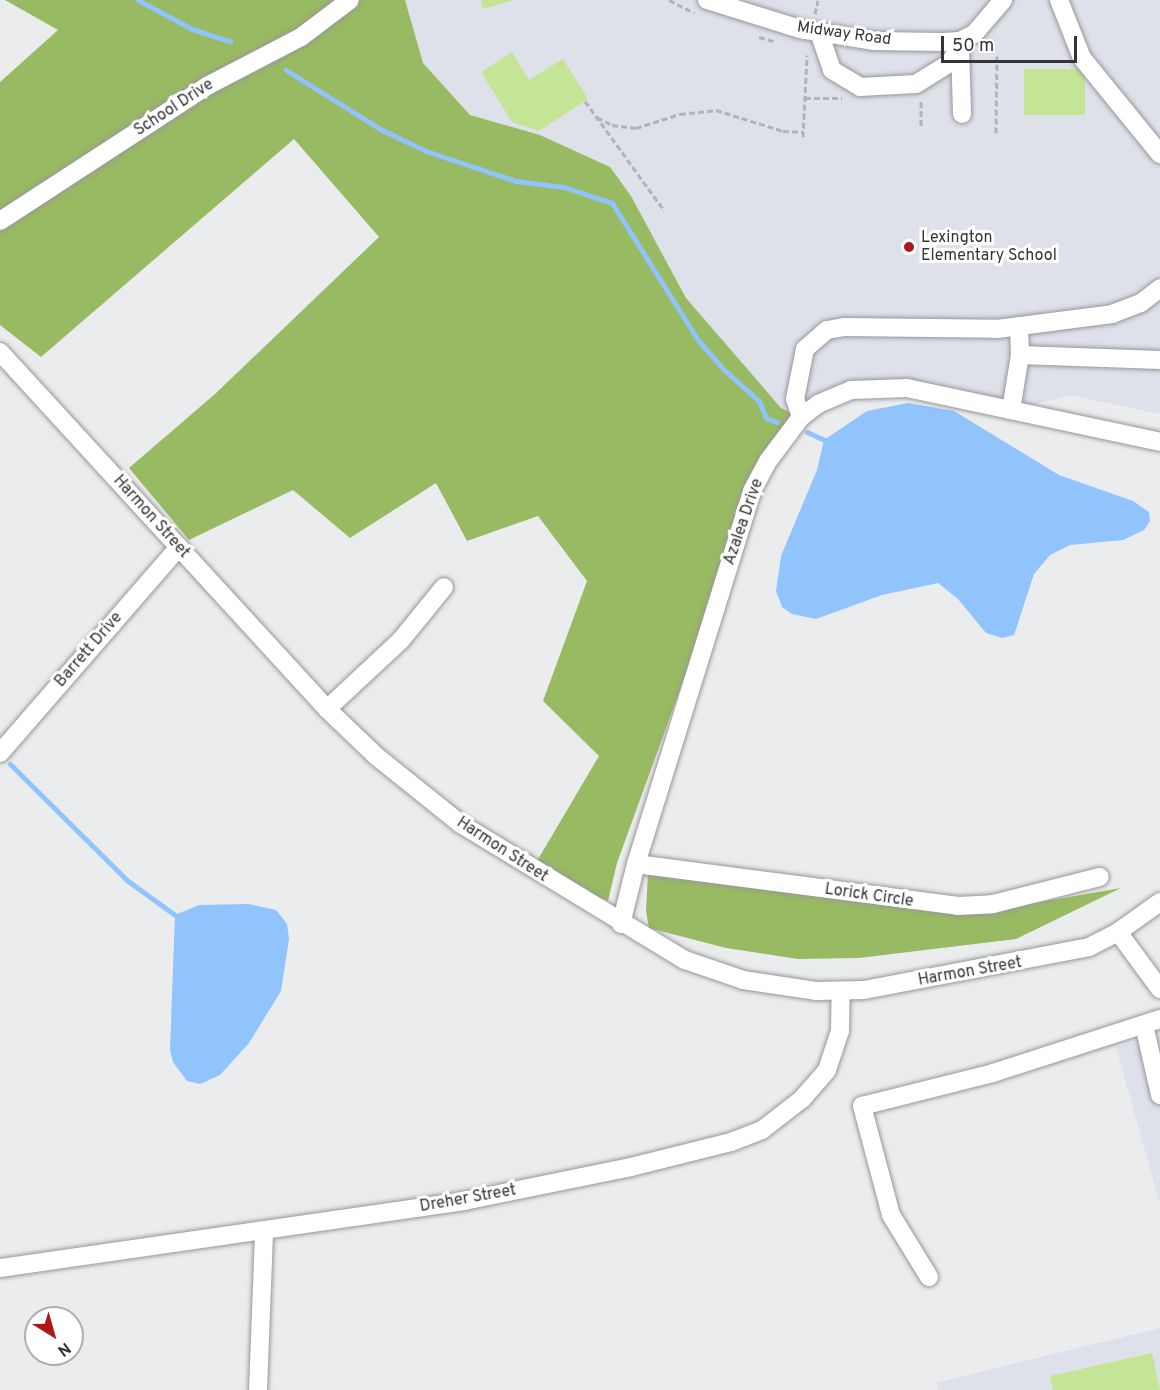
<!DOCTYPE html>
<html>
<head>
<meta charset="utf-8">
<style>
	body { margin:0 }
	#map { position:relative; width:1160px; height:1390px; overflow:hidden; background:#ebecee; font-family:Overpass,sans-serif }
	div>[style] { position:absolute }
	.built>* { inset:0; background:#dee0ea }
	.green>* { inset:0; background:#c5e596; transform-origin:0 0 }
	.forest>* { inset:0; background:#98ba62 }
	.water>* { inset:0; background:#91c3fc }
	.stream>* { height:5px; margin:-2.5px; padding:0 2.5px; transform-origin:2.5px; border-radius:2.5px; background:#91c3fc }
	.path>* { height:3px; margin-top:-1.5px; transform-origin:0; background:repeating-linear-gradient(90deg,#b2b3b5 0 6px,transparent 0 9px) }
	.roads { filter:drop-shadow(0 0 2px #97979a) drop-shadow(0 0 2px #97979a) }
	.minor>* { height:18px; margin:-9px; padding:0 9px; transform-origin:9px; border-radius:9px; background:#fff }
	.dots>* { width:16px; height:16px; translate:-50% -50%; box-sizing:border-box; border:3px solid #fff; border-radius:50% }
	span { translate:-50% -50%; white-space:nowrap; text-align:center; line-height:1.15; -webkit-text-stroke:6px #fff; paint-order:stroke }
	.street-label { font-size:16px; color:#343436 }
	.poi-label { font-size:16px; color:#343436 }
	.left { translate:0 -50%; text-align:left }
	.north { position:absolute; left:24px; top:1306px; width:60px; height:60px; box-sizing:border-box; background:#fff; border:2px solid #aeaeaf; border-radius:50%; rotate:143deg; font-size:16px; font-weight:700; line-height:24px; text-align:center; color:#343436 }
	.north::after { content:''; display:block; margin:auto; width:21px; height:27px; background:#ab1919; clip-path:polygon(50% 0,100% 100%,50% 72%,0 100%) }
	.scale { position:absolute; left:941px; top:36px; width:136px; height:27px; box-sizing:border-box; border:3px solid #343436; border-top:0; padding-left:8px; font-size:18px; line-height:21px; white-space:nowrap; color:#343436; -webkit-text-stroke:4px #fff; paint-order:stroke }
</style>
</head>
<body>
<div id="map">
	<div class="built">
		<i style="clip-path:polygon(405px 0,1160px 0,1160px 414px,1070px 395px,1011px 410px,885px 387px,801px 417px,781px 408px,686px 298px,631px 196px,610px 167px,540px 135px,470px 115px,423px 63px)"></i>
		<i style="clip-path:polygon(1160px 1036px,1160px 1204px,1116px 1047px)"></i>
		<i style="clip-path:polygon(1160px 1328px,1160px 1390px,938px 1390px,936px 1383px)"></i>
	</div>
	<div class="green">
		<i style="clip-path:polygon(481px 0,514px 0,483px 9px)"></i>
		<i style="clip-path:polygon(512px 52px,529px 80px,563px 59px,588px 99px,539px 131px,512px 122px,481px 72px)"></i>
		<i style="left:1085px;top:69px;width:46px;height:61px;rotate:90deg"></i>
		<i style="clip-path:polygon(1152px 1353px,1160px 1390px,1053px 1390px,1050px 1376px)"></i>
	</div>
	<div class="forest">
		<i style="clip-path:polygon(5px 0,405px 0,423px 63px,470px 115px,540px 135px,610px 167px,631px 196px,686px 298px,781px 408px,801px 417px,752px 491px,617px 863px,608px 901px,575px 888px,537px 861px,599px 756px,543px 701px,587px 581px,538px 516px,467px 541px,436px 483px,350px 538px,293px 490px,189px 540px,129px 468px,215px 394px,379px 237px,294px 139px,41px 357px,0 325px,0 82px,58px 30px)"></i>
		<i style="clip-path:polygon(648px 872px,988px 911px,1121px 888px,1016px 939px,859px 958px,798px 959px,726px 948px,649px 928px,646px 911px)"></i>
	</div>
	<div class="water">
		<i style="clip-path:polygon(908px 403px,954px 411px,1059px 475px,1133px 501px,1149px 512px,1150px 521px,1144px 530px,1123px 540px,1070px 545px,1050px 555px,1034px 574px,1014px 635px,1002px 638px,986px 633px,958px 599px,938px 583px,882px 595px,816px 619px,792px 614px,782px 607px,776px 591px,781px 556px,817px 470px,824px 440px,867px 411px)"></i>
		<i style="clip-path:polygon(248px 904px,276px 910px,287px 924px,289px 939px,281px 991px,249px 1043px,220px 1075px,200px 1084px,187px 1081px,173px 1062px,170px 1050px,175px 915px,199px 905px)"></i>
	</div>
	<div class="stream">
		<i style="left:138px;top:0;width:61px;rotate:28.2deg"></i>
		<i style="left:192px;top:29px;width:40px;rotate:18deg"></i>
		<i style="left:286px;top:70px;width:111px;rotate:32.1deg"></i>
		<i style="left:380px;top:129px;width:51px;rotate:25.6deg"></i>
		<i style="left:426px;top:151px;width:95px;rotate:18.4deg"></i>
		<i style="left:516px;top:181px;width:48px;rotate:7.1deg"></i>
		<i style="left:564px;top:187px;width:51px;rotate:18.4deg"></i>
		<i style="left:612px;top:203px;width:162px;rotate:57.9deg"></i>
		<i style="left:698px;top:340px;width:37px;rotate:49deg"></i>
		<i style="left:722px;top:368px;width:50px;rotate:41.7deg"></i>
		<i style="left:759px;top:401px;width:18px;rotate:68deg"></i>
		<i style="left:766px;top:418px;width:12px;rotate:20deg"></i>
		<i style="left:807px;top:432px;width:19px;rotate:25deg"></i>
		<i style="left:10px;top:764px;width:166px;rotate:44.8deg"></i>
		<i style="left:128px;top:881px;width:58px;rotate:35.9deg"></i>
	</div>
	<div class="path">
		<i style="left:669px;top:0;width:28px;rotate:27deg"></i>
		<i style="left:815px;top:14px;width:14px;rotate:-78deg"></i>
		<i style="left:759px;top:37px;width:18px;rotate:16deg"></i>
		<i style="left:805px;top:98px;width:37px"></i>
		<i style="left:585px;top:101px;width:135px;rotate:54.1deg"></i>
		<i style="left:597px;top:117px;width:17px;rotate:28deg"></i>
		<i style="left:612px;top:125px;width:24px;rotate:7deg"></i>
		<i style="left:636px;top:128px;width:46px;rotate:-17.7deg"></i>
		<i style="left:680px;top:114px;width:36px;rotate:-6deg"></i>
		<i style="left:716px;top:110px;width:70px;rotate:17.4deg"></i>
		<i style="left:783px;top:131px;width:21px;rotate:3deg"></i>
		<i style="left:921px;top:126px;width:26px;rotate:-90deg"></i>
		<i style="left:996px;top:133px;width:77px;rotate:-89.3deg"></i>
		<i style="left:803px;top:137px;width:82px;rotate:-87.2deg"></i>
	</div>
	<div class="roads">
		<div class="minor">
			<i style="left:707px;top:0;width:97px;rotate:17.3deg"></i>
			<i style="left:800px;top:29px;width:74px;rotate:9.3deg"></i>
			<i style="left:873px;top:41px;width:70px;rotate:0.8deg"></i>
			<i style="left:943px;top:42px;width:17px;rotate:-3deg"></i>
			<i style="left:960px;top:41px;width:16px;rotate:-27deg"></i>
			<i style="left:974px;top:34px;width:45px;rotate:-49.5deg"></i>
			<i style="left:1059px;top:0;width:62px;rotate:68.4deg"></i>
			<i style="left:1082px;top:58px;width:124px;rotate:50.9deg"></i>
			<i style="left:819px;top:32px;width:40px;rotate:71.1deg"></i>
			<i style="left:832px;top:70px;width:33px;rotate:31deg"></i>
			<i style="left:860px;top:87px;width:56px;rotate:-3.1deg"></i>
			<i style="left:916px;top:84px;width:40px;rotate:-32deg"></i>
			<i style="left:950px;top:63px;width:21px;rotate:-62deg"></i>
			<i style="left:960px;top:46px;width:68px;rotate:88.3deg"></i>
			<i style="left:0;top:221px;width:247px;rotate:-33.1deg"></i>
			<i style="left:207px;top:86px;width:106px;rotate:-27.5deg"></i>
			<i style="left:301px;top:37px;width:61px;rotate:-37.1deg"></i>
			<i style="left:0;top:352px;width:484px;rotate:47.5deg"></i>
			<i style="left:327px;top:709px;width:68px;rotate:43.8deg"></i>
			<i style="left:376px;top:756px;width:109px;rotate:38.7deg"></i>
			<i style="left:461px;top:824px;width:262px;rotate:31.3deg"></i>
			<i style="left:685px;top:960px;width:61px;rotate:19deg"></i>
			<i style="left:743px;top:980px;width:75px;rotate:8.5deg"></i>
			<i style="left:817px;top:991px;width:47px;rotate:-1.2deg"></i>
			<i style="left:864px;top:990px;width:229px;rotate:-10.8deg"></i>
			<i style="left:1089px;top:947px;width:33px;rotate:-27deg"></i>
			<i style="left:1118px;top:932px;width:52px;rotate:-35.5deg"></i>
			<i style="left:1020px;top:355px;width:140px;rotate:2deg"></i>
			<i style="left:1011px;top:410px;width:56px;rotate:-80.7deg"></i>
			<i style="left:1020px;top:355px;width:29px;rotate:-92deg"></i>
			<i style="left:801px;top:417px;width:19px;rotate:-108deg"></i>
			<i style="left:795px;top:399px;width:51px;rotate:-78.7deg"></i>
			<i style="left:805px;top:349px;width:29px;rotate:-41deg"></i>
			<i style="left:827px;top:330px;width:17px;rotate:-10deg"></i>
			<i style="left:844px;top:327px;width:153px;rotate:0.7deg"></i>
			<i style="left:997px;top:329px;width:116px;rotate:-7.4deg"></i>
			<i style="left:1112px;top:314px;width:31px;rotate:-21deg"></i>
			<i style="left:1141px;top:303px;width:24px;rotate:-38deg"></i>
			<i style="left:327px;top:709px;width:101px;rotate:-43deg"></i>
			<i style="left:401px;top:640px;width:68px;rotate:-50.9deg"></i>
			<i style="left:0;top:753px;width:273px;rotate:-49deg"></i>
			<i style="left:636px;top:864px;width:325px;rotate:7.4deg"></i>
			<i style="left:958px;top:906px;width:35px;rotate:-3deg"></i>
			<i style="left:993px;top:904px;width:110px;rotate:-14.2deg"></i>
			<i style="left:621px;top:924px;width:62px;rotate:-76deg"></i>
			<i style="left:636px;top:864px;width:391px;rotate:-72.7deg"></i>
			<i style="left:752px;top:491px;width:34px;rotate:-62deg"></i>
			<i style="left:768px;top:461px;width:55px;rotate:-53.1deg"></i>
			<i style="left:801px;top:417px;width:21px;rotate:-37deg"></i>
			<i style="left:818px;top:404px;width:36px;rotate:-23deg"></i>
			<i style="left:851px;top:390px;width:56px;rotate:-2deg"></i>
			<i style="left:907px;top:388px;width:259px;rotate:12deg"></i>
			<i style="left:1118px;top:932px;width:71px;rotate:53.6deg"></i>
			<i style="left:1144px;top:1025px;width:72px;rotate:77.1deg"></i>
			<i style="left:0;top:1268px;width:469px;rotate:-8.2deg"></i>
			<i style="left:464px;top:1201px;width:170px;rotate:-11.5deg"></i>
			<i style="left:631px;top:1167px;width:103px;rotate:-14deg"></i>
			<i style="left:731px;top:1142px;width:33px;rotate:-21deg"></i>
			<i style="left:762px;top:1130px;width:51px;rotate:-37.8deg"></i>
			<i style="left:802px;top:1099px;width:38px;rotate:-49deg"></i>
			<i style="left:827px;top:1070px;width:41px;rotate:-71.6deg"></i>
			<i style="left:840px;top:1031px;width:39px;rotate:-89deg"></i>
			<i style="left:929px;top:1277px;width:73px;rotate:-121.5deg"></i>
			<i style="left:891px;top:1215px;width:113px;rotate:-104.9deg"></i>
			<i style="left:862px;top:1106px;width:135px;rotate:-14.1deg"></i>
			<i style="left:993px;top:1073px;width:176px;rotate:-17.9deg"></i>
			<i style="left:258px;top:1390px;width:157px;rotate:-87.8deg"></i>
		</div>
	</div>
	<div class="dots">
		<i style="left:909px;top:247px;background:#ab1919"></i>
	</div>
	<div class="street-label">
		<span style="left:844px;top:34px;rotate:8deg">Midway Road</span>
		<span style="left:174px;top:108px;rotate:-33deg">School Drive</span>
		<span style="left:151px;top:517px;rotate:48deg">Harmon Street</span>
		<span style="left:744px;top:522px;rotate:-71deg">Azalea Drive</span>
		<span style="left:89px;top:650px;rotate:-49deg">Barrett Drive</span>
		<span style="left:502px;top:850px;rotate:33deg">Harmon Street</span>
		<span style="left:869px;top:896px;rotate:8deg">Lorick Circle</span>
		<span style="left:970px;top:972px;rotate:-10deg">Harmon Street</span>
		<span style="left:468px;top:1199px;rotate:-10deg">Dreher Street</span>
	</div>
	<div class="poi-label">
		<span class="left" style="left:921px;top:247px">Lexington<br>Elementary School</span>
	</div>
	<div class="north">N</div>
	<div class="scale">50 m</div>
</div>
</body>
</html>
